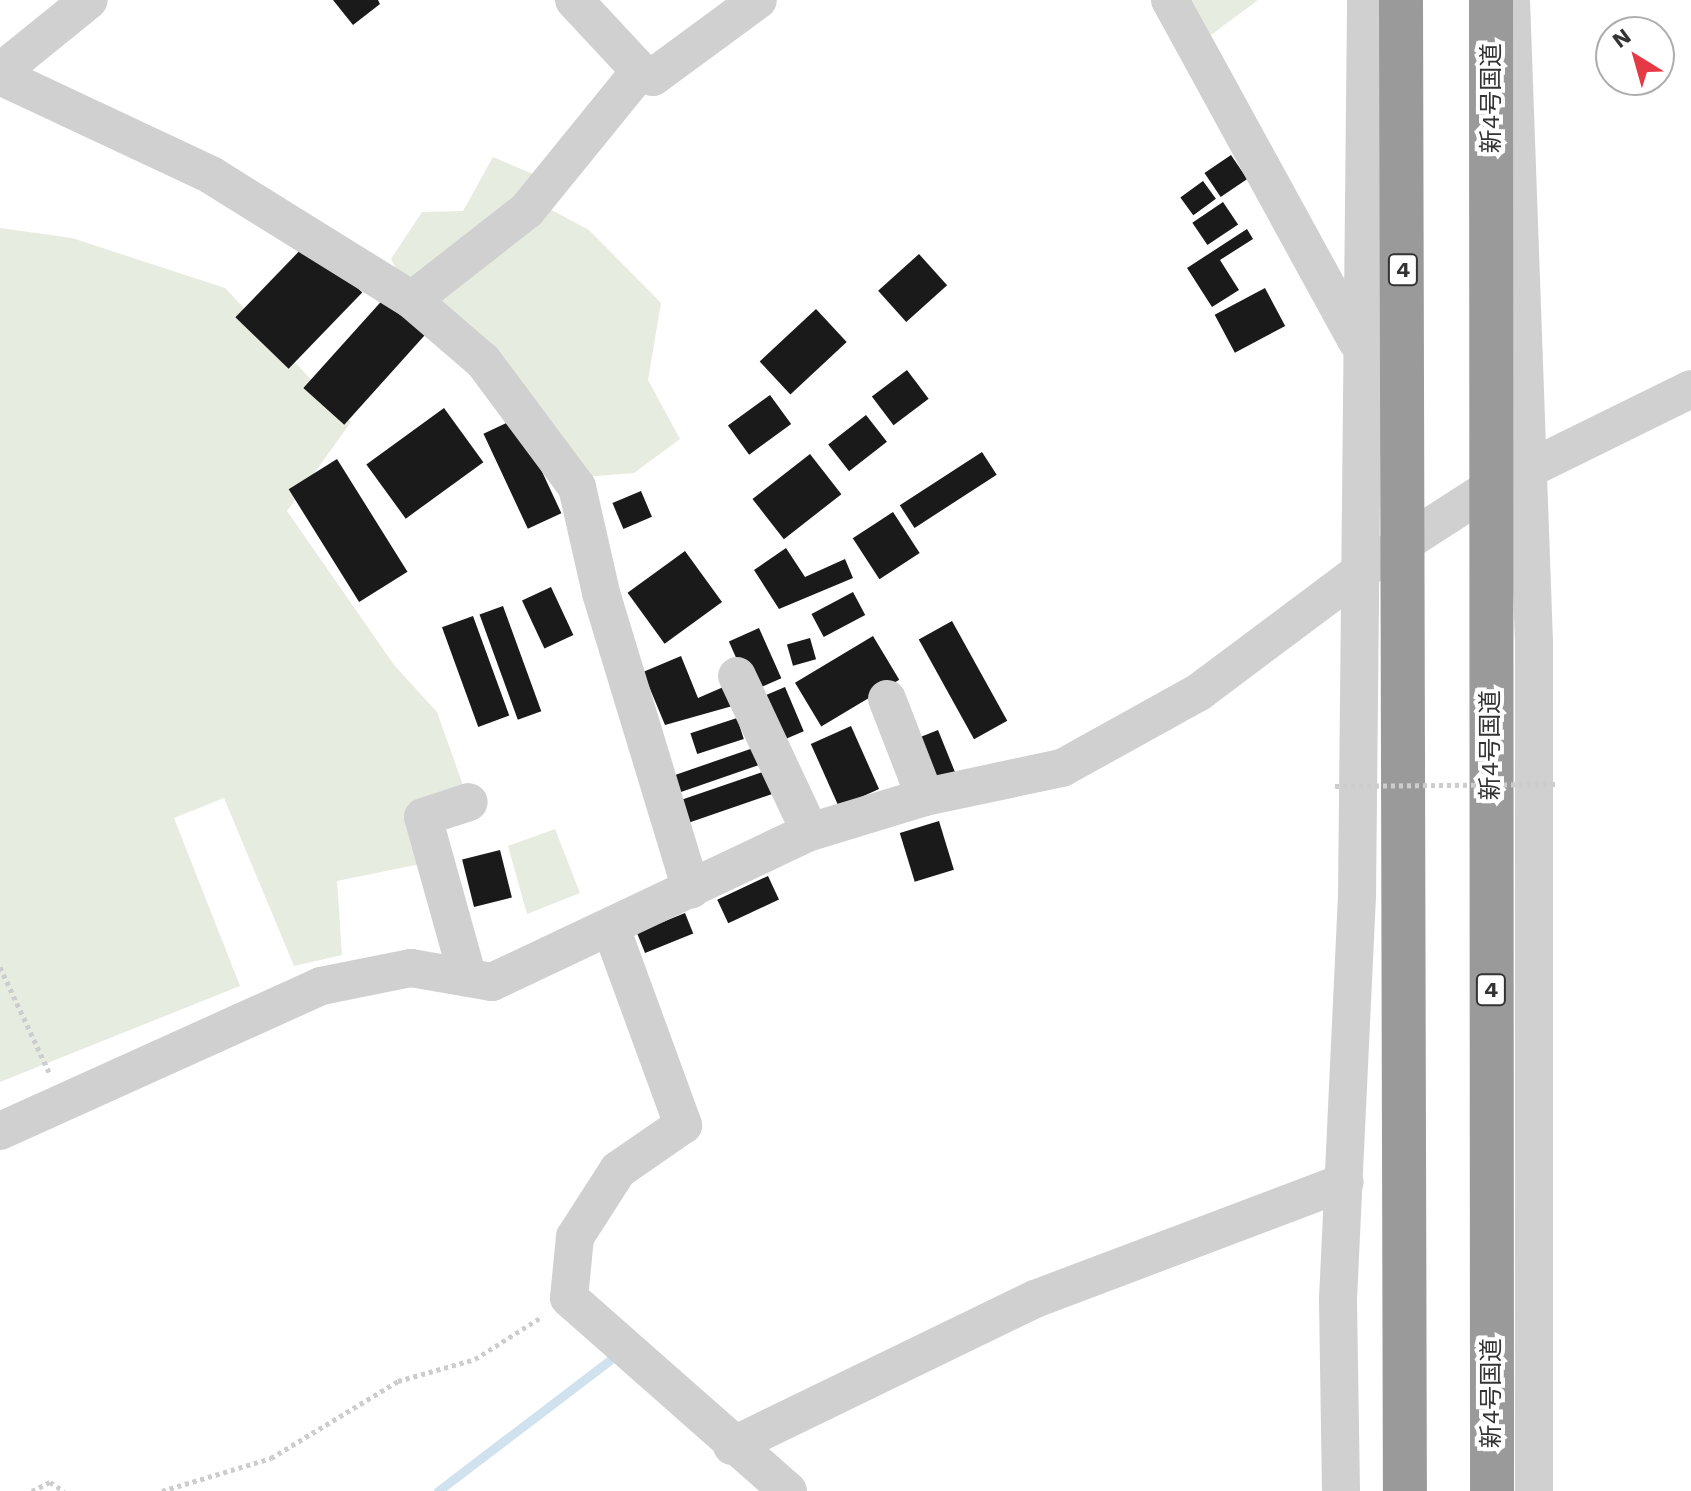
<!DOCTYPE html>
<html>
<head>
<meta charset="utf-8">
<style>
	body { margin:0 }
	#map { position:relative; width:1691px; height:1491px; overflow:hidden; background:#fff; font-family:"Work Sans","Noto Sans JP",sans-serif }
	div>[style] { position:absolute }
	.green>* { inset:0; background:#e6ecdf }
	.stream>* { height:9px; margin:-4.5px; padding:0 4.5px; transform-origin:4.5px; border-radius:4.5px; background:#cfe2ee }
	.building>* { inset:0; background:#1a1a1a; transform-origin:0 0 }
	.path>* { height:5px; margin-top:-2.5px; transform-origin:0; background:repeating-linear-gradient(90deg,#cdcdcd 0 4px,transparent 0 8px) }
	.minor>* { height:38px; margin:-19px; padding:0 19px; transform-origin:19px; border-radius:19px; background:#d0d0d0 }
	.highway>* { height:44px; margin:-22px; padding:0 22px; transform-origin:22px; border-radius:22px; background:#9a9a9a }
	.path-bridge>* { height:5px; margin-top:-2.5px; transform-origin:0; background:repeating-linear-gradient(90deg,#cdcdcd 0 4px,transparent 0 8px) }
	span { translate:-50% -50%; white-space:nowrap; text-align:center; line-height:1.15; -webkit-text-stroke:8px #fff; paint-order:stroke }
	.shield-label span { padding:2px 6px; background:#fff; border:2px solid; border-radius:6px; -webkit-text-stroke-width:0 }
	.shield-label { font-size:22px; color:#333; font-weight:700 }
	.street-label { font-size:24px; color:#333 }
	.north { position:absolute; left:1595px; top:16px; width:80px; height:80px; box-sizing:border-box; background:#fff; border:2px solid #adadad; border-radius:50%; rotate:323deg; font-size:22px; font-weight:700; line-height:32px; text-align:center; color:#333 }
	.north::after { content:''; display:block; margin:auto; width:28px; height:36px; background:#e63946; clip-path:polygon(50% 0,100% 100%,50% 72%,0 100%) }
</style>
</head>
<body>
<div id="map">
	<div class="green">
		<i style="clip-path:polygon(1192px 0,1258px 0,1211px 35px)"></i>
		<i style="clip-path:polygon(493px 157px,540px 177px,535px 201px,589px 230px,661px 303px,648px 380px,680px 439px,634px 473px,571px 478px,412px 300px,391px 259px,422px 212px,463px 211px)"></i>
		<i style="clip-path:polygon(0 228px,72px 238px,225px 288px,351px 422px,287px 511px,394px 665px,437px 712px,469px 802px,423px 818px,435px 861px,337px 881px,342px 955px,294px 966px,224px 798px,174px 818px,240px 986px,0 1082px)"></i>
		<i style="clip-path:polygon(555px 829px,580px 893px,527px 914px,508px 846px)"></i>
	</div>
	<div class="stream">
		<i style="left:438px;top:1491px;width:216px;rotate:-37.3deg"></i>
	</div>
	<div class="building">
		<i style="clip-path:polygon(333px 0,378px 0,380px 4px,353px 25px)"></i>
		<i style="left:1231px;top:155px;width:29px;height:32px;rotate:56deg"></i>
		<i style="left:1203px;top:181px;width:22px;height:28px;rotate:54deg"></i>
		<i style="left:1223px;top:202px;width:27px;height:37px;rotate:56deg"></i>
		<i style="clip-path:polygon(1247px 229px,1253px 239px,1220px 260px,1239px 290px,1212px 307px,1187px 268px)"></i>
		<i style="left:309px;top:241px;width:74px;height:106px;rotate:44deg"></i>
		<i style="left:919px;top:254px;width:42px;height:55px;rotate:48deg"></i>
		<i style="left:1265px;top:288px;width:43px;height:57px;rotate:62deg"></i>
		<i style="left:387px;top:295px;width:55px;height:125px;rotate:42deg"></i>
		<i style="left:816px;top:309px;width:45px;height:77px;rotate:47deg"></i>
		<i style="left:907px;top:370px;width:36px;height:44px;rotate:53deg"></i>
		<i style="left:770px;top:395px;width:36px;height:52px;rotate:54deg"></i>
		<i style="left:444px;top:408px;width:67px;height:96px;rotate:54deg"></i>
		<i style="left:866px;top:415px;width:34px;height:48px;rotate:52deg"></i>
		<i style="left:517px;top:418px;width:105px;height:37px;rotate:65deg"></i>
		<i style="left:982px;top:452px;width:27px;height:98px;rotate:57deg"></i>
		<i style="left:810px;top:454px;width:51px;height:73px;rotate:52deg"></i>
		<i style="left:337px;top:459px;width:133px;height:57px;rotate:58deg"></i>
		<i style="left:641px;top:491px;width:28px;height:31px;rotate:67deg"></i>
		<i style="left:893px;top:512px;width:49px;height:48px;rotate:57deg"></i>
		<i style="clip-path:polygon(786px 548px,805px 577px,845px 559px,853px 578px,779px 609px,754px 570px)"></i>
		<i style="left:685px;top:551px;width:63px;height:71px;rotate:54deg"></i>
		<i style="left:551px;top:587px;width:53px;height:32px;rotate:65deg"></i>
		<i style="left:853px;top:592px;width:26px;height:47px;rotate:62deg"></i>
		<i style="left:503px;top:606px;width:112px;height:25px;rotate:70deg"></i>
		<i style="left:473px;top:616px;width:106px;height:33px;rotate:70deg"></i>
		<i style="left:952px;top:621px;width:114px;height:38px;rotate:61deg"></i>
		<i style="left:759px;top:628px;width:55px;height:33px;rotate:66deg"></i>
		<i style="left:873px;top:636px;width:51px;height:91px;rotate:59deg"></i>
		<i style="left:810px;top:638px;width:22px;height:24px;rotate:74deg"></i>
		<i style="clip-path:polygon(681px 656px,698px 698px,728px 685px,736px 705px,665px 725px,643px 672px)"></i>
		<i style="left:785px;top:687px;width:48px;height:30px;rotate:67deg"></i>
		<i style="left:737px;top:718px;width:22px;height:49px;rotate:72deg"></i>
		<i style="left:851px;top:726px;width:69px;height:44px;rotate:66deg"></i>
		<i style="left:938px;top:730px;width:52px;height:25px;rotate:68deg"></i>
		<i style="left:762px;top:745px;width:18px;height:95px;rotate:71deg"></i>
		<i style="left:774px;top:768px;width:24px;height:97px;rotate:71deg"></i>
		<i style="left:939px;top:821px;width:51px;height:41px;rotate:73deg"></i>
		<i style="left:500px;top:850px;width:49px;height:39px;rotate:76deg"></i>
		<i style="left:768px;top:876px;width:26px;height:56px;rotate:65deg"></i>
		<i style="left:685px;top:913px;width:22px;height:52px;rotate:68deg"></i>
	</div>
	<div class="path">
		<i style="left:0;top:967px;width:116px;rotate:65deg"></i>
		<i style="left:32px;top:1491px;width:20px;rotate:-27deg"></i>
		<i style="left:50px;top:1482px;width:17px;rotate:33deg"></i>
		<i style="left:162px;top:1491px;width:114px;rotate:-16.8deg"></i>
		<i style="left:271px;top:1458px;width:149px;rotate:-31.2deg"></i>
		<i style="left:398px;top:1381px;width:80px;rotate:-15.9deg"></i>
		<i style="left:475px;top:1359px;width:80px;rotate:-32.3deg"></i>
	</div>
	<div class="minor">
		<i style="left:574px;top:0;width:97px;rotate:47.1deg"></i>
		<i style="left:1170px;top:0;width:389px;rotate:61.3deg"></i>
		<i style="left:1511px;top:0;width:641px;rotate:87.95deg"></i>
		<i style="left:1534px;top:641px;width:850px;rotate:90deg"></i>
		<i style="left:0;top:72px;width:114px;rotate:-39deg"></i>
		<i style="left:0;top:76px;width:233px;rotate:25.1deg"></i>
		<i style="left:211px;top:175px;width:237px;rotate:31.9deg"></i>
		<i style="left:412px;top:300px;width:94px;rotate:40.7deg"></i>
		<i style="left:483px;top:361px;width:157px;rotate:53.3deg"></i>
		<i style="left:577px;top:487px;width:109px;rotate:77.2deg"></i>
		<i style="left:601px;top:593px;width:310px;rotate:73.1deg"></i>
		<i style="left:412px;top:300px;width:146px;rotate:-38deg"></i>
		<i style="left:527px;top:210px;width:179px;rotate:-50.9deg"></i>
		<i style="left:640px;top:71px;width:14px;rotate:25deg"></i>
		<i style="left:653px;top:77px;width:130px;rotate:-36.3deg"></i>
		<i style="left:737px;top:676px;width:172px;rotate:64.9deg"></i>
		<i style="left:887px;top:699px;width:105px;rotate:68.8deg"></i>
		<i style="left:611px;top:928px;width:210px;rotate:69.9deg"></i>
		<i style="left:683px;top:1125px;width:79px;rotate:145.3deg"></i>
		<i style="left:618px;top:1170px;width:80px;rotate:122.7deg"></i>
		<i style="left:575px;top:1237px;width:61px;rotate:95.6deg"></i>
		<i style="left:569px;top:1298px;width:292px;rotate:41.4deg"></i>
		<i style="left:468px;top:978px;width:167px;rotate:-105.6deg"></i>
		<i style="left:423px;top:817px;width:48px;rotate:-18.1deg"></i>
		<i style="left:0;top:1131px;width:352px;rotate:-24.3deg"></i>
		<i style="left:321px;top:986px;width:92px;rotate:-11.3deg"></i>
		<i style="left:411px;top:968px;width:82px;rotate:9.8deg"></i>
		<i style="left:492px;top:982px;width:352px;rotate:-25.3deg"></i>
		<i style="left:810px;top:832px;width:120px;rotate:-16.9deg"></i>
		<i style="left:925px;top:797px;width:140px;rotate:-12deg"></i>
		<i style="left:1062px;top:768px;width:157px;rotate:-29deg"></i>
		<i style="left:1199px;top:692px;width:202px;rotate:-36.8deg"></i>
		<i style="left:1361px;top:571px;width:153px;rotate:-32.8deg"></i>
		<i style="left:1490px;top:488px;width:224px;rotate:-26.2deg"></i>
		<i style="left:732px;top:1446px;width:337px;rotate:-25.9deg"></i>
		<i style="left:1035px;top:1299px;width:331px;rotate:-20.7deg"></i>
		<i style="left:1341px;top:1491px;width:192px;rotate:-90.9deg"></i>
		<i style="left:1338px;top:1299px;width:403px;rotate:-87.3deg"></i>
		<i style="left:1357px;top:896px;width:896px;rotate:-89.42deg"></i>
	</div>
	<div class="highway">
		<i style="left:1401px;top:0;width:1491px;rotate:89.85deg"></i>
		<i style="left:1491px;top:0;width:1491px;rotate:89.96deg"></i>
	</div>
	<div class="path-bridge">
		<i style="left:1335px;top:786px;width:224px;rotate:-0.5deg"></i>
	</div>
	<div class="shield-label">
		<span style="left:1403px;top:270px">4</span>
		<span style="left:1491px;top:990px">4</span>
	</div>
	<div class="street-label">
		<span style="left:1492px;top:98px;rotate:-90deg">新4号国道</span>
		<span style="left:1491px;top:745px;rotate:-90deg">新4号国道</span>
		<span style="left:1492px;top:1393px;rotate:-90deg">新4号国道</span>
	</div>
	<div class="north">N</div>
</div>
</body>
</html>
